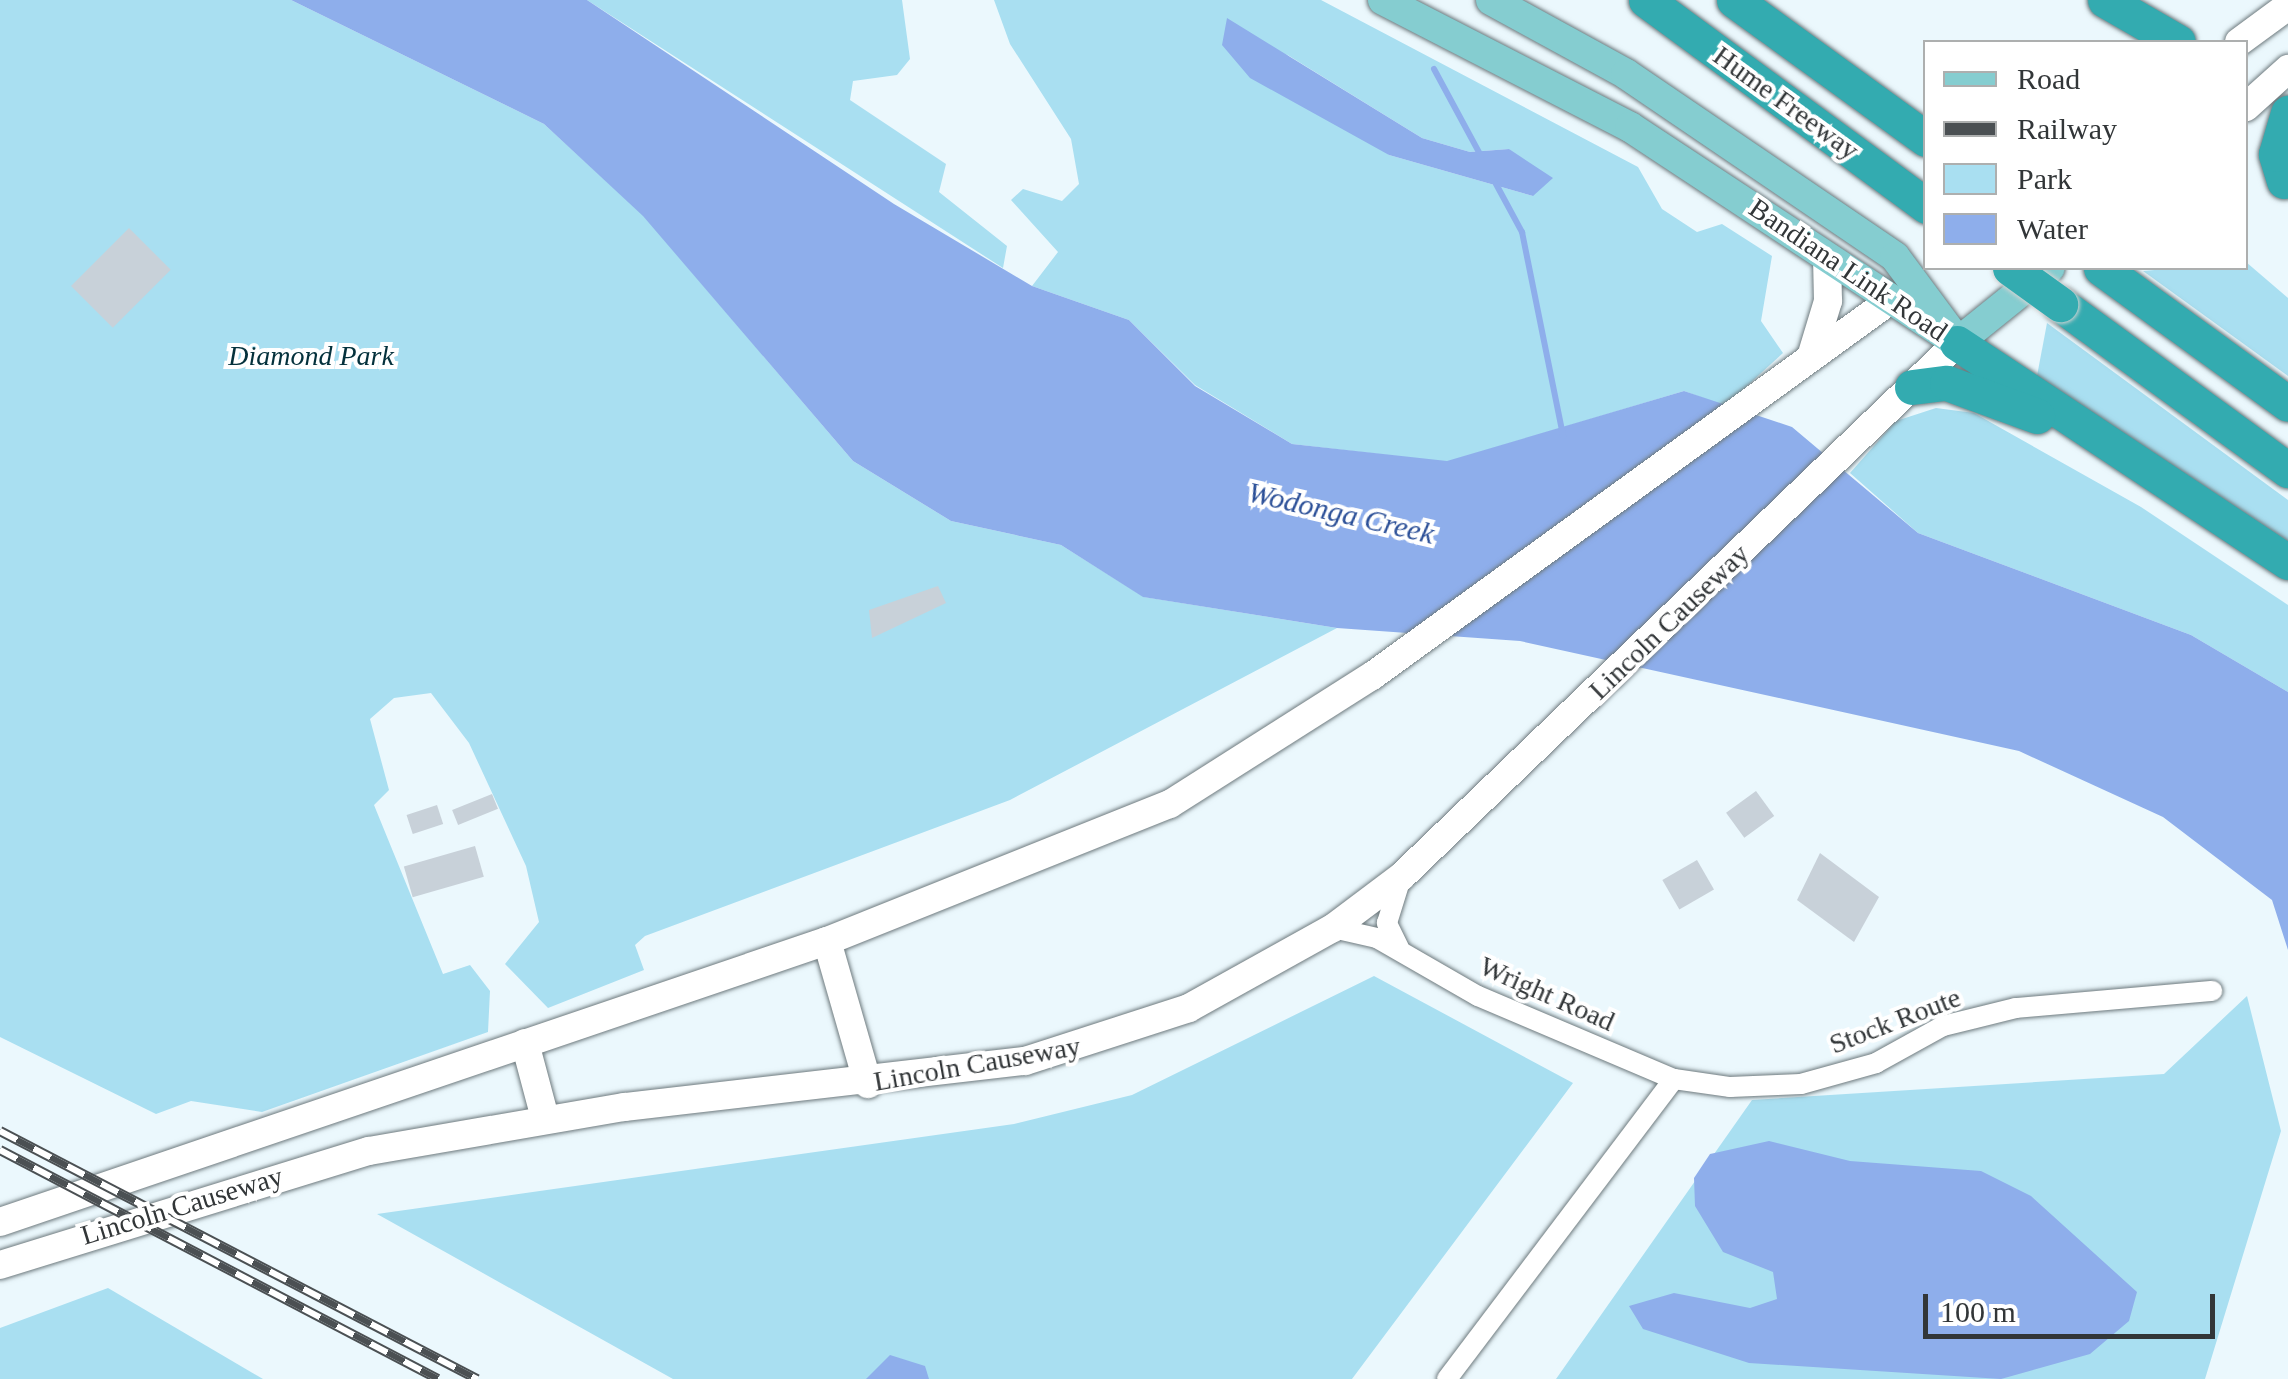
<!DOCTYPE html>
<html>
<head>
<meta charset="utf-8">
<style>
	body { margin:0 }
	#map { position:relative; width:2288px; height:1379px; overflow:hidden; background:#ebf8fd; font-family:Georgia,serif }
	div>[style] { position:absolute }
	.green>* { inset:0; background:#a9dff1 }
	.water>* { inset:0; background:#8eaeeb }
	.stream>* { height:6px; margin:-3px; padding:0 3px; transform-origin:3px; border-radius:3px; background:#8eaeeb }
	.building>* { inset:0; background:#c8d1d9; transform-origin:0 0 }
	.roads { filter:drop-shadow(0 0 2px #6e7a7e) drop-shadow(0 0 2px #6e7a7e) }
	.street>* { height:20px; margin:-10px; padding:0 10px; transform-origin:10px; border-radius:10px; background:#fff }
	.secondary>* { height:28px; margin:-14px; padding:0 14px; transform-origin:14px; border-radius:14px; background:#fff }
	.primary>* { height:30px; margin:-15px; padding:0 15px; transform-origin:15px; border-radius:15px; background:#85cdd0 }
	.highway>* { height:35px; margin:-17.5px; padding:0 17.5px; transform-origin:17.5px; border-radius:17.5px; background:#33abb0 }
	.rail>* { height:10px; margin-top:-5px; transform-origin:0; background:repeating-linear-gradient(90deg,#fff 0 19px,#4b5053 0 38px); box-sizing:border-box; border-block:2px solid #4b5053 }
	.bridges { filter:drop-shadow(0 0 2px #d2d3d3) drop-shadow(0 0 2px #d2d3d3) }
	.highway-bridge>* { height:35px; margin:-17.5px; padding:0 17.5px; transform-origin:17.5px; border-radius:17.5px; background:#33abb0 }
	span { translate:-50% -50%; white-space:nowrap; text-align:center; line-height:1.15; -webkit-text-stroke:8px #fff; paint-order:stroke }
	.street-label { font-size:28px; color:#323638 }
	.park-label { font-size:28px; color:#04313c; font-style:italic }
	.water-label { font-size:30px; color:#2c5098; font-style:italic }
	.legend { position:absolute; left:1923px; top:40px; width:325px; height:230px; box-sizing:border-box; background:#fff; border:2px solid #adafaf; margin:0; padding:12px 18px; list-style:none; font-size:30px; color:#323638 }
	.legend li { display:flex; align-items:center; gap:20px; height:50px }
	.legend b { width:50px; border:2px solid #adafaf }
	.scale { position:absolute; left:1923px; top:1294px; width:292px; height:45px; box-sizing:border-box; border:5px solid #323638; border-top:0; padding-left:12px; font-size:30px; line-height:35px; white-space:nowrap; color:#323638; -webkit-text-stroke:8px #fff; paint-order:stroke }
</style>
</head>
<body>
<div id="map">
	<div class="green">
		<i style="clip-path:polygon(0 0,291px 0,544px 124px,643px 215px,853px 461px,951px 521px,1061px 545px,1144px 597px,1337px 628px,1010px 800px,645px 936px,635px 945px,644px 970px,548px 1008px,505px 964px,539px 922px,526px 866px,469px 743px,431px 693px,394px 698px,370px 719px,389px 790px,374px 805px,443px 974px,470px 965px,490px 991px,488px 1032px,262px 1112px,191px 1101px,156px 1114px,0 1037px)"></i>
		<i style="clip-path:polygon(587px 0,902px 0,910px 59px,897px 75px,853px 81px,850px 100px,946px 164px,939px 192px,1007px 246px,1003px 268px)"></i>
		<i style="clip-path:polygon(evenodd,994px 0,1321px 0,1638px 167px,1662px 209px,1697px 232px,1722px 224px,1772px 256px,1761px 321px,1783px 353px,1725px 406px,1684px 391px,1447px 462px,1292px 444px,1195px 385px,1129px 320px,1032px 286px,1058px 252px,1011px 200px,1023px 189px,1062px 201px,1079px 184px,1071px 139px,1010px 44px,994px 0,1286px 54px,1422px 138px,1470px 152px,1509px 149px,1533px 196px,1389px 155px,1286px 54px)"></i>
		<i style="clip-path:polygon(2246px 262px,2288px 298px,2288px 376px,2143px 271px)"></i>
		<i style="clip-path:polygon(2047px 323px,2288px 500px,2288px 541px,2037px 376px)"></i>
		<i style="clip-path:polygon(1936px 408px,1974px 413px,2141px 507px,2288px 605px,2288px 692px,2191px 635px,1918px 533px,1850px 473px,1896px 421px)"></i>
		<i style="clip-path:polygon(1374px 976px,1573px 1083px,1352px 1379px,673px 1379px,377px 1214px,1014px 1124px,1132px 1095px)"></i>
		<i style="clip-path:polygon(2247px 996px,2281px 1131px,2205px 1379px,1556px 1379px,1752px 1100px,2164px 1074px)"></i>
		<i style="clip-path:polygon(108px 1288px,263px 1379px,0 1379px,0 1328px)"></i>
	</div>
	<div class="water">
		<i style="clip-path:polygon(291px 0,587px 0,894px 204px,1032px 286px,1129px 320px,1195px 386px,1292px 444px,1447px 461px,1684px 391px,1792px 427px,1918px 533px,2191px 635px,2288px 692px,2288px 950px,2272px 900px,2163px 817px,2019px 751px,1520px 641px,1337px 628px,1143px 597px,1061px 545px,951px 521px,853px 461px,643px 216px,544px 124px)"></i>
		<i style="clip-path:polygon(1227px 18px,1422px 138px,1470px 152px,1509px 149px,1553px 178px,1533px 196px,1389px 155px,1250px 78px,1222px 45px)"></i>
		<i style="clip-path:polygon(1769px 1141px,1850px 1161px,1981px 1171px,2031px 1196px,2137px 1292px,2129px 1321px,2090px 1354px,2001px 1379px,1749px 1363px,1643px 1329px,1629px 1306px,1674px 1293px,1750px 1308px,1777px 1299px,1773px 1272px,1723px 1252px,1695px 1206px,1694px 1178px,1710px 1154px)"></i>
		<i style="clip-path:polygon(890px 1355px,925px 1366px,929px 1379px,866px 1379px)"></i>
	</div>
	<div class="stream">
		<i style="left:1434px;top:69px;width:99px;rotate:61.6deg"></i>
		<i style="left:1496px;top:184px;width:55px;rotate:61.6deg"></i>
		<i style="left:1522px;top:232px;width:208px;rotate:78.6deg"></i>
	</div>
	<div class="building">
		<i style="left:129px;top:228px;width:59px;height:82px;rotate:45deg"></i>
		<i style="clip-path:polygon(938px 586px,946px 603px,872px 638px,869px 610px)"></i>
		<i style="left:1756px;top:791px;width:31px;height:37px;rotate:54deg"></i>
		<i style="left:492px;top:794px;width:16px;height:43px;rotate:68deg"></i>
		<i style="left:437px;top:805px;width:20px;height:32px;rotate:72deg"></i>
		<i style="left:475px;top:846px;width:32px;height:74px;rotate:74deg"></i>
		<i style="clip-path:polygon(1820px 853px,1879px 897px,1854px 942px,1797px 900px)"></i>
		<i style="left:1697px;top:860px;width:34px;height:40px;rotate:60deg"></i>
	</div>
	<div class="roads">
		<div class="street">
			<i style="left:1333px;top:928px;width:45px;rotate:12.8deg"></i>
			<i style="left:1377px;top:938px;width:116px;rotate:29.9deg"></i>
			<i style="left:1478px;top:996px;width:213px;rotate:23deg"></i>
			<i style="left:1674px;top:1079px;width:57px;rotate:8.1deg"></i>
			<i style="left:1730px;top:1087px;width:71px;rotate:-2.4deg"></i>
			<i style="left:1801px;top:1084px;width:78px;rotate:-15.6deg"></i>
			<i style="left:1876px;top:1063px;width:77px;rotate:-28.9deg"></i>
			<i style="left:1943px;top:1026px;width:75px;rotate:-13.9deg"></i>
			<i style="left:2016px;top:1008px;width:197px;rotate:-5deg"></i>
			<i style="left:1399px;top:948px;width:28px;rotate:-116deg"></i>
			<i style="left:1387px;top:923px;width:47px;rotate:-72.7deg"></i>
			<i style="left:1447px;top:1379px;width:376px;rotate:-52.9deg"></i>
		</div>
		<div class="secondary">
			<i style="left:2239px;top:42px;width:61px;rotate:-36.3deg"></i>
			<i style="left:2246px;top:107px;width:57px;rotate:-42.1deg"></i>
			<i style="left:1811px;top:357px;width:59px;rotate:-73.1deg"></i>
			<i style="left:1828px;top:301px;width:44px;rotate:-91.3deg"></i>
			<i style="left:827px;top:941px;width:149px;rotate:74deg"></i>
			<i style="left:525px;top:1043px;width:78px;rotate:75.1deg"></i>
			<i style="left:0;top:1222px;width:873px;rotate:-18.77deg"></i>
			<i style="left:827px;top:941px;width:369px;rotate:-21.8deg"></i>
			<i style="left:1170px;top:804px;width:239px;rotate:-32.4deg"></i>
			<i style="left:1372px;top:676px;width:642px;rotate:-35.94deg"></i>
			<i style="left:0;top:1265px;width:386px;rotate:-17.2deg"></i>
			<i style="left:369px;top:1151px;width:260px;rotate:-9.8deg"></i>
			<i style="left:625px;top:1107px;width:403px;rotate:-6.6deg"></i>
			<i style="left:1025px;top:1061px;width:172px;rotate:-17.9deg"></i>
			<i style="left:1189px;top:1008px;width:165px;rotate:-29.1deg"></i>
			<i style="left:1333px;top:928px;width:85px;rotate:-36.9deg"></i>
			<i style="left:1401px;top:877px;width:771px;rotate:-43.84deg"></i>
		</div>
		<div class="primary">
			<i style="left:1383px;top:0;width:278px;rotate:27.2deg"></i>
			<i style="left:1630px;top:127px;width:392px;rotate:33.4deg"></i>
			<i style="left:1491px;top:0;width:154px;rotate:28.7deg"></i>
			<i style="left:1626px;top:74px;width:325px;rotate:34.2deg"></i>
			<i style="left:1895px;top:257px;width:97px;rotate:53.4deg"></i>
			<i style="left:1957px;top:343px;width:119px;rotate:-38.9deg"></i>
		</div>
		<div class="highway">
			<i style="left:1646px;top:0;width:348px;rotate:36.3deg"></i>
			<i style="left:1734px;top:0;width:237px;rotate:35.9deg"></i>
			<i style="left:2105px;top:0;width:84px;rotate:29.9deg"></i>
			<i style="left:2284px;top:181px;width:28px;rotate:-107deg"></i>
			<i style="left:2276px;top:154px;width:43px;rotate:-73.7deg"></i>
			<i style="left:2101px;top:268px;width:231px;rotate:36deg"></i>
			<i style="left:2060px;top:304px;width:282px;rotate:36.1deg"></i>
			<i style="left:1957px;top:343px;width:397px;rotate:33.5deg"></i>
			<i style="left:1912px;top:387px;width:35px;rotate:-7deg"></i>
			<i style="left:1947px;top:383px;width:96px;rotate:20.1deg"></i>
		</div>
	</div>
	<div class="rail">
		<i style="left:0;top:1131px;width:538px;rotate:27.47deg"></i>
		<i style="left:0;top:1150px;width:494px;rotate:27.6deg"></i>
	</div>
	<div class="bridges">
		<div class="highway-bridge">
			<i style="left:2010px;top:268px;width:62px;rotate:35.8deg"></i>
		</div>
	</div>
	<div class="street-label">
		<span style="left:1786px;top:103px;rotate:36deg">Hume Freeway</span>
		<span style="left:1848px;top:270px;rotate:34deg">Bandiana Link Road</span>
		<span style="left:1669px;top:622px;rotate:-44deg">Lincoln Causeway</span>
		<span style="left:1547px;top:994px;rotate:24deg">Wright Road</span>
		<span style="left:1895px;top:1021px;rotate:-21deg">Stock Route</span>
		<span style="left:977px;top:1064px;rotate:-10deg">Lincoln Causeway</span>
		<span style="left:182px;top:1206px;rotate:-17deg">Lincoln Causeway</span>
	</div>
	<div class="park-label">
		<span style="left:311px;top:356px">Diamond Park</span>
	</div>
	<div class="water-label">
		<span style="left:1341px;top:513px;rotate:13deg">Wodonga Creek</span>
	</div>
	<ul class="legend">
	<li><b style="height:12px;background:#85cdd0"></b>Road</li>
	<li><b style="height:12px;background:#4b5053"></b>Railway</li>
	<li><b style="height:28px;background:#a9dff1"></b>Park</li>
	<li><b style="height:28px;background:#8eaeeb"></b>Water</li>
	</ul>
	<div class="scale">100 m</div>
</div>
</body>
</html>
